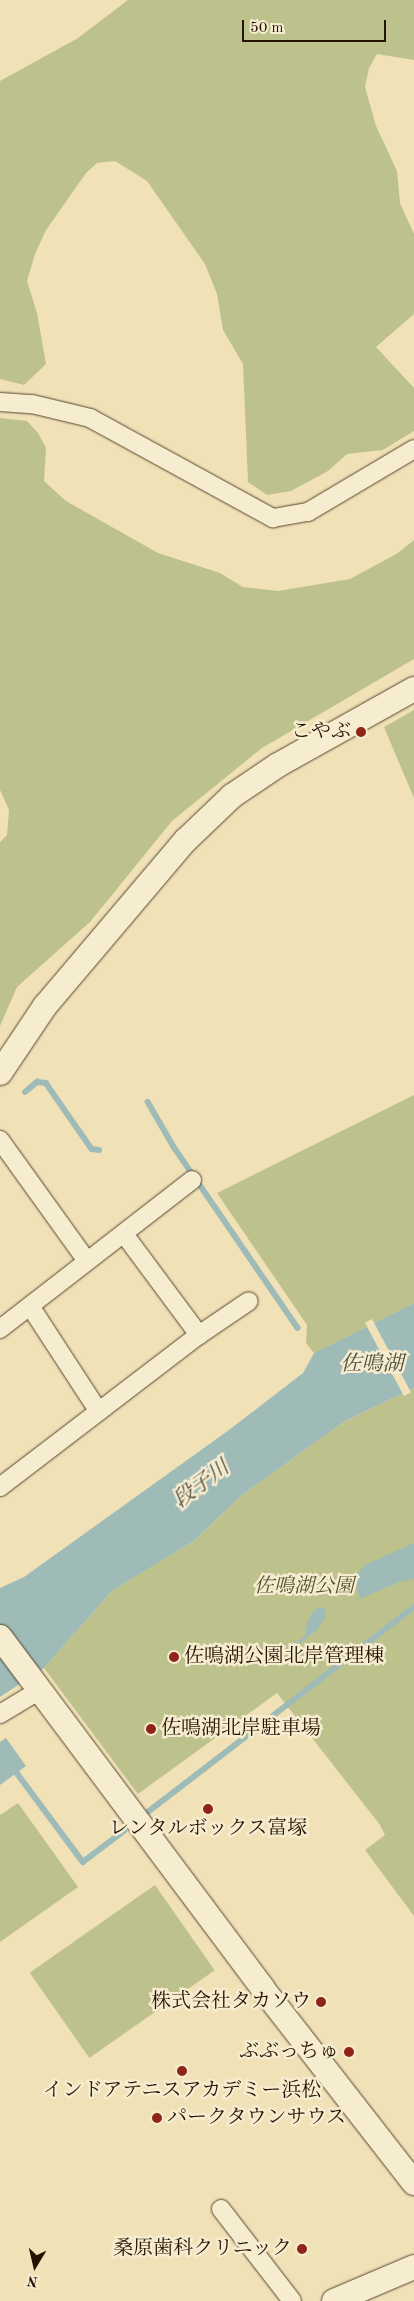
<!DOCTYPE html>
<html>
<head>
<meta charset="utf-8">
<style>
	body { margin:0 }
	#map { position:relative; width:414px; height:2301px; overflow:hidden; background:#f1e1b7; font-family:"Old Standard TT","Noto Serif JP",serif }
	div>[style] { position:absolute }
	.green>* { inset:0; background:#bdc28c; transform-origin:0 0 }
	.water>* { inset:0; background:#9ebbb8 }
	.pier>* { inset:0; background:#f1e1b7; transform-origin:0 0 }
	.stream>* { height:5.5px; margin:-2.75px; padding:0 2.75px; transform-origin:2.75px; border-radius:2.75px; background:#9ebbb8 }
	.roads { filter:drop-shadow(0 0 1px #58462e) drop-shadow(0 0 1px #58462e) }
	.street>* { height:18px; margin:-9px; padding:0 9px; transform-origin:9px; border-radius:9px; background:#f6ecd0 }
	.secondary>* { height:24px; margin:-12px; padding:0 12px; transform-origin:12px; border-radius:12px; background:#f6ecd0 }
	.dots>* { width:14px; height:14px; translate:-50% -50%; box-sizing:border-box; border:2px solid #f6ecd0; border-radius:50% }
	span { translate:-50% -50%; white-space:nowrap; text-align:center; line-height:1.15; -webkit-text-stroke:5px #f6ecd0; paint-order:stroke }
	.poi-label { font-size:20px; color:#251301 }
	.right { translate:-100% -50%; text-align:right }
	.left { translate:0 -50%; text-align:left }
	.park-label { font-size:20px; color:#5a5032; font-style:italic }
	.water-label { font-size:21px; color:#4f4e41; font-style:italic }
	.north { position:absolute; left:10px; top:2241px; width:50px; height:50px; -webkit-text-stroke:4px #f6ecd0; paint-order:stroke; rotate:189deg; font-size:14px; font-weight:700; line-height:20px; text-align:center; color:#251301 }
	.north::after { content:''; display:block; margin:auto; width:18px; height:22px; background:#251301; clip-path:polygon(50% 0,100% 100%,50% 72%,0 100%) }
	.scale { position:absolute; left:242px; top:20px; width:144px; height:22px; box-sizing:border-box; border:2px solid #251301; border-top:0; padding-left:6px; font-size:15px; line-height:18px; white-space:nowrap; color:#251301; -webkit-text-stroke:4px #f6ecd0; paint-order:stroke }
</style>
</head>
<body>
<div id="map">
	<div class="green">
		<i style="clip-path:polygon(128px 0,414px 0,414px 60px,377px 54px,369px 68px,365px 87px,376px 126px,397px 171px,400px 203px,414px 234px,414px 314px,376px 347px,414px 388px,414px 431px,383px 450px,347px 454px,328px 471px,291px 491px,267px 495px,248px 482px,243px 364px,223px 330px,217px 294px,205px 264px,147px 181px,115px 161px,97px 163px,86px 173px,46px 230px,35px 254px,27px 281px,37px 313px,46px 364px,24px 385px,0 379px,0 81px,78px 38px)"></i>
		<i style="clip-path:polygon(0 418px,27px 421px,38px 433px,46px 448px,44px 481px,66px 501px,158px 553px,220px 573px,243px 587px,278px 591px,350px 579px,398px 553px,414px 540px,414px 659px,262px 748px,172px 821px,90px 922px,17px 987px,0 1026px,0 842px,7px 835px,9px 810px,0 790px)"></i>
		<i style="clip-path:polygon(414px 710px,414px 798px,384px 727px)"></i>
		<i style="clip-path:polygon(414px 1095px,414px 1303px,314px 1353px,306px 1343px,307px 1325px,217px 1193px)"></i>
		<i style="clip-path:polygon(414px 1388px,414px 1916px,365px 1850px,385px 1835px,380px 1825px,277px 1693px,138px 1794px,44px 1668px,112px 1591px,194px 1541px,242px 1495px,345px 1421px)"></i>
		<i style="clip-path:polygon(18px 1803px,78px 1887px,0 1942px,0 1815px)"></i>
		<i style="left:155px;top:1885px;width:104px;height:153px;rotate:55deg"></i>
	</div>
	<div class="water">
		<i style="clip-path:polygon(414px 1303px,414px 1388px,345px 1421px,242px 1495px,194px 1541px,112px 1591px,44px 1668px,0 1697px,0 1588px,24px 1577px,229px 1430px,303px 1373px,314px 1353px)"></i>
		<i style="clip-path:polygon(414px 1543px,414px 1579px,399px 1582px,360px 1599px,355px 1581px,358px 1573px,365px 1565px)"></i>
		<i style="clip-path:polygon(320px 1607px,325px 1609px,325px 1618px,317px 1630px,279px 1659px,263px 1662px,266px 1656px,277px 1656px,305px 1636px,307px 1622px,313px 1611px)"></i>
		<i style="clip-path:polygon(6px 1738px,26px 1766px,0 1785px,0 1742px)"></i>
	</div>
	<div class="pier">
		<i style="left:372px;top:1319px;width:83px;height:8px;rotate:62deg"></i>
	</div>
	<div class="stream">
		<i style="left:25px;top:1092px;width:16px;rotate:-40deg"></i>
		<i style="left:37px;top:1082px;width:9px;rotate:6deg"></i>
		<i style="left:46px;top:1083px;width:80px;rotate:55.1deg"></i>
		<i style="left:92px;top:1149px;width:7px;rotate:8deg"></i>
		<i style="left:148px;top:1102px;width:52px;rotate:60deg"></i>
		<i style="left:174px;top:1147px;width:219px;rotate:55.6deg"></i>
		<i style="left:17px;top:1773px;width:111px;rotate:53.4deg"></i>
		<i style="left:83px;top:1862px;width:51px;rotate:-37.1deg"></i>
		<i style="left:148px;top:1812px;width:336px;rotate:-37.6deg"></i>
	</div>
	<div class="roads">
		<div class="street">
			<i style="left:0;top:402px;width:32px;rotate:4deg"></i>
			<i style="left:32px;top:404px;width:60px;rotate:13.6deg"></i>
			<i style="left:90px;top:418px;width:209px;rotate:28.7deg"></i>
			<i style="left:273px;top:518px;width:36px;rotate:-10deg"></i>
			<i style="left:308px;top:512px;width:123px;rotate:-30.7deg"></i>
			<i style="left:0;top:1140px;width:149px;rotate:54.3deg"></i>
			<i style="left:124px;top:1234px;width:126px;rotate:53.4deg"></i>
			<i style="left:30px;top:1306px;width:126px;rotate:56.9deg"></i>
			<i style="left:0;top:1329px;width:243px;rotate:-37.8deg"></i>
			<i style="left:0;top:1487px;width:250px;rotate:-37.4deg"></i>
			<i style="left:199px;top:1335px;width:60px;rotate:-34.2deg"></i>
			<i style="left:0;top:1714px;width:47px;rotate:-31deg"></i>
			<i style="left:221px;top:2209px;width:116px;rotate:52.3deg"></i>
		</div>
		<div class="secondary">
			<i style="left:0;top:1073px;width:81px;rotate:-56.1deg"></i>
			<i style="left:45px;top:1006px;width:218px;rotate:-49.7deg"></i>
			<i style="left:186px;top:840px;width:64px;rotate:-43.7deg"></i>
			<i style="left:232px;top:796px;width:55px;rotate:-34deg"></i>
			<i style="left:278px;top:765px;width:156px;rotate:-29.2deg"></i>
			<i style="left:0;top:1637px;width:439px;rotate:53.2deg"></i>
			<i style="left:263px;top:1989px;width:246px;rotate:52.1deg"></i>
			<i style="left:334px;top:2301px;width:87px;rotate:-23deg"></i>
		</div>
	</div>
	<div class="dots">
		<i style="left:361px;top:732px;background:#8f2418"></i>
		<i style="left:174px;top:1657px;background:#8f2418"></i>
		<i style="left:151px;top:1729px;background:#8f2418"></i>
		<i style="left:208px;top:1809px;background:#8f2418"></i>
		<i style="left:321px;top:2002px;background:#8f2418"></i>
		<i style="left:349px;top:2052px;background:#8f2418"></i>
		<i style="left:182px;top:2071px;background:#8f2418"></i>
		<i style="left:157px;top:2118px;background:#8f2418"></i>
		<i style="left:302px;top:2249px;background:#8f2418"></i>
	</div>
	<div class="poi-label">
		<span class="right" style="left:351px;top:732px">こやぶ</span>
		<span class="left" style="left:184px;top:1657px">佐鳴湖公園北岸管理棟</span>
		<span class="left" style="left:161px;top:1729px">佐鳴湖北岸駐車場</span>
		<span style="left:208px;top:1829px">レンタルボックス富塚</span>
		<span class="right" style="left:311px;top:2002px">株式会社タカソウ</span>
		<span class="right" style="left:339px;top:2052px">ぶぶっちゅ</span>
		<span style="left:182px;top:2091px">インドアテニスアカデミー浜松</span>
		<span class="left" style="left:167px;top:2118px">パークタウンサウス</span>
		<span class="right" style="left:292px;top:2249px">桑原歯科クリニック</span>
	</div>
	<div class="park-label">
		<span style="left:304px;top:1587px">佐鳴湖公園</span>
	</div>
	<div class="water-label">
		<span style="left:372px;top:1365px">佐鳴湖</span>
		<span style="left:202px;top:1485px;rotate:-37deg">段子川</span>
	</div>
	<div class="north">N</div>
	<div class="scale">50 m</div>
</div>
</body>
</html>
